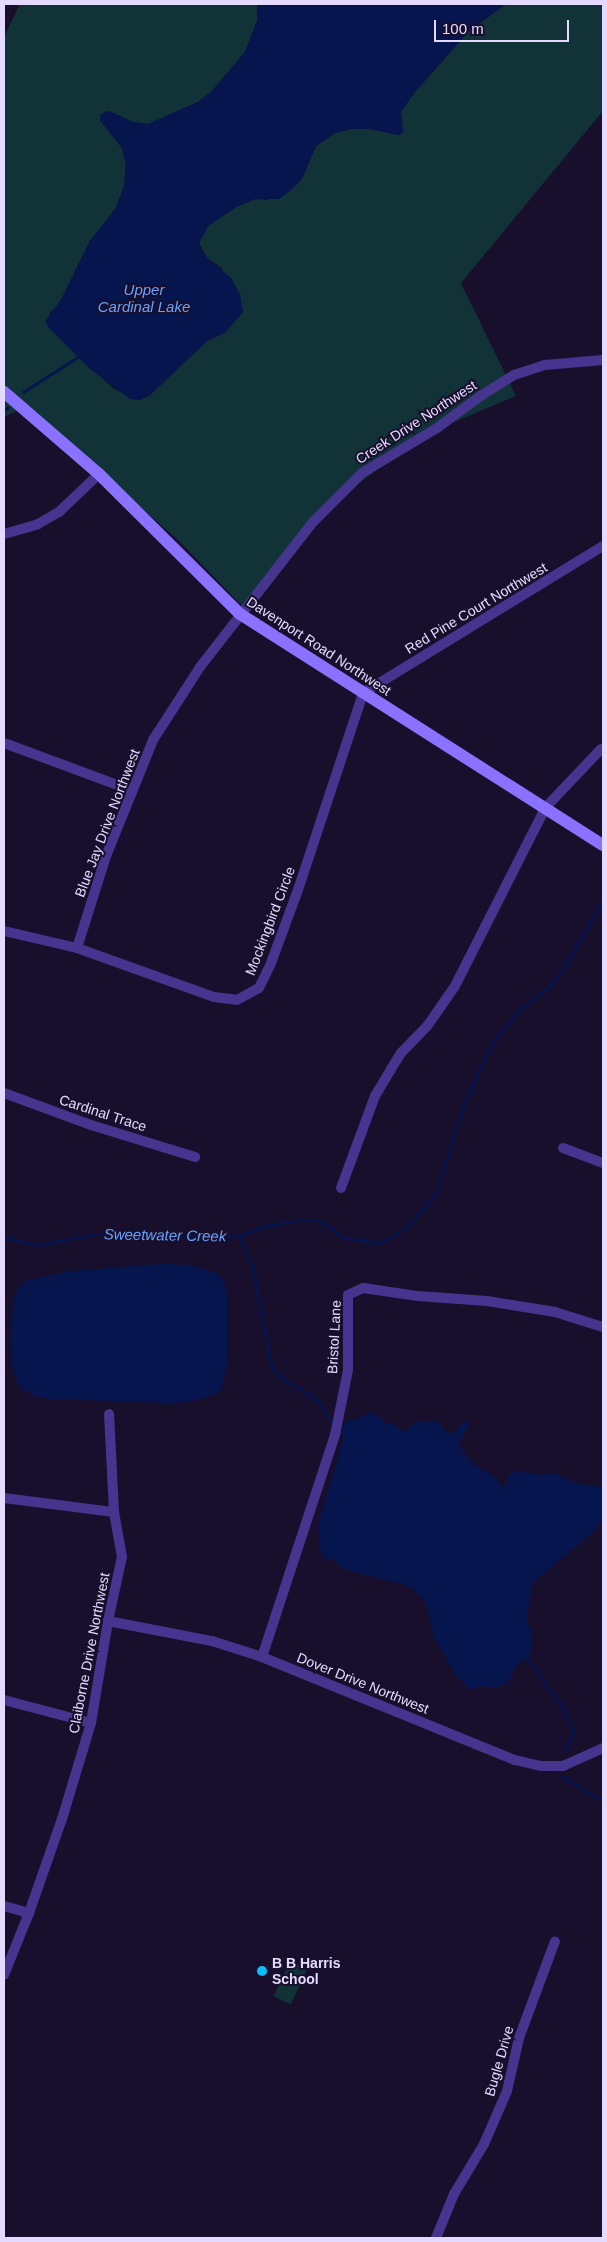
<!DOCTYPE html>
<html>
<head>
<meta charset="utf-8">
<style>
	body { margin:0 }
	#map { position:relative; width:607px; height:2242px; overflow:hidden; background:#180f2c; font-family:Helvetica,sans-serif }
	div>[style] { position:absolute }
	.green>* { inset:0; background:#113237; transform-origin:0 0 }
	.water>* { inset:0; background:#06154e }
	.stream>* { height:2.5px; margin:-1.25px; padding:0 1.25px; transform-origin:1.25px; border-radius:1.25px; background:#06154e }
	.street>* { height:10px; margin:-5px; padding:0 5px; transform-origin:5px; border-radius:5px; background:#46358f }
	.secondary>* { height:12px; margin:-6px; padding:0 6px; transform-origin:6px; border-radius:6px; background:#8a71ff }
	.dots>* { width:14px; height:14px; translate:-50% -50%; box-sizing:border-box; border:2px solid #180f2c; border-radius:50% }
	span { translate:-50% -50%; white-space:nowrap; text-align:center; line-height:1.15; -webkit-text-stroke:4px #180f2c; paint-order:stroke }
	.street-label { font-size:14px; color:#e4daff }
	.poi-label { font-size:14px; color:#e4daff; font-weight:700 }
	.left { translate:0 -50%; text-align:left }
	.water-label { font-size:15px; color:#68a2ff; font-style:italic }
	.frame { position:absolute; inset:0; border:5px solid #e4daff; pointer-events:none }
	.scale { position:absolute; left:434px; top:20px; width:135px; height:22px; box-sizing:border-box; border:2px solid #e4daff; border-top:0; padding-left:6px; font-size:15px; line-height:18px; white-space:nowrap; color:#e4daff; -webkit-text-stroke:4px #180f2c; paint-order:stroke }
</style>
</head>
<body>
<div id="map">
	<div class="green">
		<i style="clip-path:polygon(20px 4px,257px 4px,257px 21px,245px 52px,212px 91px,198px 102px,148px 124px,133px 122px,109px 111px,100px 120px,122px 148px,126px 164px,124px 186px,116px 208px,90px 241px,61px 300px,56px 308px,50px 312px,48px 327px,114px 389px,140px 400px,149px 396px,207px 341px,226px 332px,222px 268px,207px 258px,199px 243px,208px 226px,236px 207px,255px 199px,268px 200px,302px 178px,316px 146px,335px 133px,350px 129px,370px 129px,399px 135px,403px 132px,401px 112px,414px 93px,469px 31px,506px 4px,603px 4px,603px 111px,461px 283px,516px 396px,423px 435px,337px 500px,242px 606px,179px 541px,27px 406px,4px 417px,4px 37px)"></i>
		<i style="left:290px;top:1961px;width:19px;height:39px;rotate:25deg"></i>
	</div>
	<div class="water">
		<i style="clip-path:polygon(257px 4px,506px 4px,469px 31px,414px 93px,401px 112px,403px 132px,399px 135px,370px 129px,350px 129px,335px 133px,316px 146px,302px 179px,290px 191px,279px 199px,255px 199px,236px 207px,208px 226px,199px 243px,200px 249px,207px 258px,231px 278px,240px 294px,243px 312px,226px 332px,207px 341px,149px 396px,140px 400px,130px 399px,89px 368px,48px 327px,45px 321px,61px 300px,90px 241px,116px 208px,124px 186px,126px 164px,122px 148px,100px 120px,101px 114px,109px 111px,133px 122px,148px 124px,198px 102px,212px 91px,245px 52px,257px 21px)"></i>
		<i style="clip-path:polygon(163px 1264px,188px 1265px,207px 1270px,218px 1274px,224px 1282px,227px 1294px,227px 1363px,222px 1388px,214px 1395px,188px 1402px,166px 1403px,52px 1399px,38px 1397px,23px 1390px,17px 1383px,12px 1365px,11px 1328px,14px 1299px,18px 1289px,25px 1281px,70px 1271px)"></i>
		<i style="clip-path:polygon(370px 1413px,379px 1416px,386px 1423px,395px 1425px,403px 1432px,419px 1421px,437px 1421px,447px 1433px,453px 1434px,465px 1420px,469px 1425px,459px 1442px,461px 1449px,474px 1465px,492px 1475px,504px 1487px,508px 1482px,508px 1475px,518px 1471px,541px 1475px,552px 1473px,579px 1484px,603px 1487px,603px 1519px,591px 1534px,536px 1580px,532px 1587px,526px 1621px,532px 1630px,532px 1652px,515px 1668px,507px 1684px,497px 1687px,480px 1686px,473px 1690px,467px 1687px,454px 1673px,434px 1637px,426px 1603px,416px 1592px,408px 1586px,344px 1569px,333px 1560px,326px 1559px,320px 1551px,318px 1525px,343px 1441px,342px 1427px,348px 1420px,358px 1420px,364px 1414px)"></i>
	</div>
	<div class="stream">
		<i style="left:23px;top:392px;width:65px;rotate:-32.5deg"></i>
		<i style="left:4px;top:410px;width:4px;rotate:-34deg"></i>
		<i style="left:239px;top:1236px;width:35px;rotate:66deg"></i>
		<i style="left:253px;top:1268px;width:102px;rotate:79.2deg"></i>
		<i style="left:272px;top:1368px;width:16px;rotate:45deg"></i>
		<i style="left:283px;top:1379px;width:39px;rotate:31deg"></i>
		<i style="left:316px;top:1399px;width:32px;rotate:55deg"></i>
		<i style="left:4px;top:1237px;width:33px;rotate:14deg"></i>
		<i style="left:36px;top:1245px;width:61px;rotate:-10.4deg"></i>
		<i style="left:96px;top:1234px;width:143px;rotate:0.8deg"></i>
		<i style="left:239px;top:1236px;width:25px;rotate:-21deg"></i>
		<i style="left:262px;top:1227px;width:31px;rotate:-11deg"></i>
		<i style="left:292px;top:1221px;width:27px"></i>
		<i style="left:319px;top:1221px;width:31px;rotate:33deg"></i>
		<i style="left:345px;top:1238px;width:35px;rotate:8deg"></i>
		<i style="left:380px;top:1243px;width:31px;rotate:-31deg"></i>
		<i style="left:407px;top:1227px;width:43px;rotate:-48.8deg"></i>
		<i style="left:435px;top:1195px;width:93px;rotate:-72.5deg"></i>
		<i style="left:463px;top:1106px;width:69px;rotate:-65.3deg"></i>
		<i style="left:492px;top:1043px;width:42px;rotate:-49.8deg"></i>
		<i style="left:519px;top:1011px;width:38px;rotate:-39deg"></i>
		<i style="left:549px;top:987px;width:25px;rotate:-53deg"></i>
		<i style="left:564px;top:967px;width:77px;rotate:-59.4deg"></i>
		<i style="left:526px;top:1656px;width:60px;rotate:54.5deg"></i>
		<i style="left:561px;top:1705px;width:30px;rotate:64deg"></i>
		<i style="left:574px;top:1732px;width:20px;rotate:117deg"></i>
		<i style="left:562px;top:1776px;width:48px;rotate:31.4deg"></i>
	</div>
	<div class="street">
		<i style="left:4px;top:534px;width:35px;rotate:-16deg"></i>
		<i style="left:38px;top:524px;width:24px;rotate:-30deg"></i>
		<i style="left:59px;top:512px;width:55px;rotate:-43.5deg"></i>
		<i style="left:4px;top:743px;width:135px;rotate:20.3deg"></i>
		<i style="left:4px;top:931px;width:75px;rotate:13.1deg"></i>
		<i style="left:77px;top:948px;width:145px;rotate:19.7deg"></i>
		<i style="left:214px;top:997px;width:23px;rotate:7deg"></i>
		<i style="left:237px;top:1000px;width:25px;rotate:-29deg"></i>
		<i style="left:259px;top:988px;width:28px;rotate:-64deg"></i>
		<i style="left:271px;top:963px;width:78px;rotate:-69.7deg"></i>
		<i style="left:298px;top:890px;width:207px;rotate:-71.7deg"></i>
		<i style="left:363px;top:693px;width:281px;rotate:-31.5deg"></i>
		<i style="left:77px;top:948px;width:96px;rotate:-72.5deg"></i>
		<i style="left:106px;top:856px;width:125px;rotate:-67.9deg"></i>
		<i style="left:153px;top:740px;width:87px;rotate:-57.2deg"></i>
		<i style="left:200px;top:667px;width:184px;rotate:-52.1deg"></i>
		<i style="left:313px;top:522px;width:69px;rotate:-45deg"></i>
		<i style="left:362px;top:473px;width:87px;rotate:-31deg"></i>
		<i style="left:437px;top:428px;width:56px;rotate:-36.3deg"></i>
		<i style="left:482px;top:395px;width:38px;rotate:-32deg"></i>
		<i style="left:514px;top:375px;width:33px;rotate:-18deg"></i>
		<i style="left:545px;top:365px;width:58px;rotate:-4.9deg"></i>
		<i style="left:4px;top:1093px;width:93px;rotate:20.2deg"></i>
		<i style="left:91px;top:1125px;width:109px;rotate:17.1deg"></i>
		<i style="left:563px;top:1148px;width:43px;rotate:20.6deg"></i>
		<i style="left:341px;top:1188px;width:98px;rotate:-69.7deg"></i>
		<i style="left:375px;top:1096px;width:31px;rotate:-59deg"></i>
		<i style="left:391px;top:1069px;width:19px;rotate:-58deg"></i>
		<i style="left:401px;top:1053px;width:39px;rotate:-46deg"></i>
		<i style="left:428px;top:1025px;width:47px;rotate:-55.3deg"></i>
		<i style="left:455px;top:986px;width:201px;rotate:-63.1deg"></i>
		<i style="left:546px;top:807px;width:80px;rotate:-46.5deg"></i>
		<i style="left:4px;top:1498px;width:111px;rotate:7.3deg"></i>
		<i style="left:108px;top:1621px;width:106px;rotate:10.9deg"></i>
		<i style="left:212px;top:1641px;width:52px;rotate:17.7deg"></i>
		<i style="left:262px;top:1657px;width:273px;rotate:22.2deg"></i>
		<i style="left:515px;top:1760px;width:27px;rotate:13deg"></i>
		<i style="left:541px;top:1766px;width:22px"></i>
		<i style="left:563px;top:1766px;width:44px;rotate:-24.2deg"></i>
		<i style="left:262px;top:1657px;width:234px;rotate:-71.8deg"></i>
		<i style="left:335px;top:1435px;width:66px;rotate:-78.7deg"></i>
		<i style="left:348px;top:1370px;width:75px;rotate:-90deg"></i>
		<i style="left:348px;top:1295px;width:17px;rotate:-25deg"></i>
		<i style="left:363px;top:1288px;width:56px;rotate:8.3deg"></i>
		<i style="left:418px;top:1296px;width:69px;rotate:4.1deg"></i>
		<i style="left:487px;top:1301px;width:69px;rotate:9.2deg"></i>
		<i style="left:555px;top:1312px;width:50px;rotate:17.4deg"></i>
		<i style="left:4px;top:1700px;width:90px;rotate:14.8deg"></i>
		<i style="left:4px;top:1906px;width:26px;rotate:16deg"></i>
		<i style="left:4px;top:1975px;width:67px;rotate:-68deg"></i>
		<i style="left:29px;top:1913px;width:100px;rotate:-70.7deg"></i>
		<i style="left:62px;top:1819px;width:100px;rotate:-73.2deg"></i>
		<i style="left:91px;top:1723px;width:103px;rotate:-80.5deg"></i>
		<i style="left:108px;top:1621px;width:66px;rotate:-77.7deg"></i>
		<i style="left:122px;top:1557px;width:46px;rotate:-100.1deg"></i>
		<i style="left:114px;top:1512px;width:98px;rotate:-92.9deg"></i>
		<i style="left:436px;top:2238px;width:48px;rotate:-67.8deg"></i>
		<i style="left:454px;top:2194px;width:58px;rotate:-59deg"></i>
		<i style="left:484px;top:2144px;width:58px;rotate:-66.5deg"></i>
		<i style="left:507px;top:2091px;width:54px;rotate:-77.2deg"></i>
		<i style="left:519px;top:2038px;width:103px;rotate:-69.6deg"></i>
	</div>
	<div class="secondary">
		<i style="left:4px;top:392px;width:125px;rotate:40.8deg"></i>
		<i style="left:99px;top:474px;width:199px;rotate:44.8deg"></i>
		<i style="left:240px;top:614px;width:430px;rotate:32.5deg"></i>
	</div>
	<div class="dots">
		<i style="left:262px;top:1971px;background:#06c0ff"></i>
	</div>
	<div class="street-label">
		<span style="left:416px;top:422px;rotate:-33deg">Creek Drive Northwest</span>
		<span style="left:476px;top:608px;rotate:-31deg">Red Pine Court Northwest</span>
		<span style="left:319px;top:646px;rotate:33deg">Davenport Road Northwest</span>
		<span style="left:107px;top:823px;rotate:-69deg">Blue Jay Drive Northwest</span>
		<span style="left:270px;top:921px;rotate:-69deg">Mockingbird Circle</span>
		<span style="left:103px;top:1113px;rotate:18deg">Cardinal Trace</span>
		<span style="left:334px;top:1337px;rotate:-87deg">Bristol Lane</span>
		<span style="left:89px;top:1653px;rotate:-79deg">Claiborne Drive Northwest</span>
		<span style="left:363px;top:1683px;rotate:22deg">Dover Drive Northwest</span>
		<span style="left:499px;top:2061px;rotate:-74deg">Bugle Drive</span>
	</div>
	<div class="poi-label">
		<span class="left" style="left:272px;top:1971px">B B Harris<br>School</span>
	</div>
	<div class="water-label">
		<span style="left:144px;top:298px">Upper<br>Cardinal Lake</span>
		<span style="left:165px;top:1235px;rotate:1deg">Sweetwater Creek</span>
	</div>
	<div class="frame"></div>
	<div class="scale">100 m</div>
</div>
</body>
</html>
